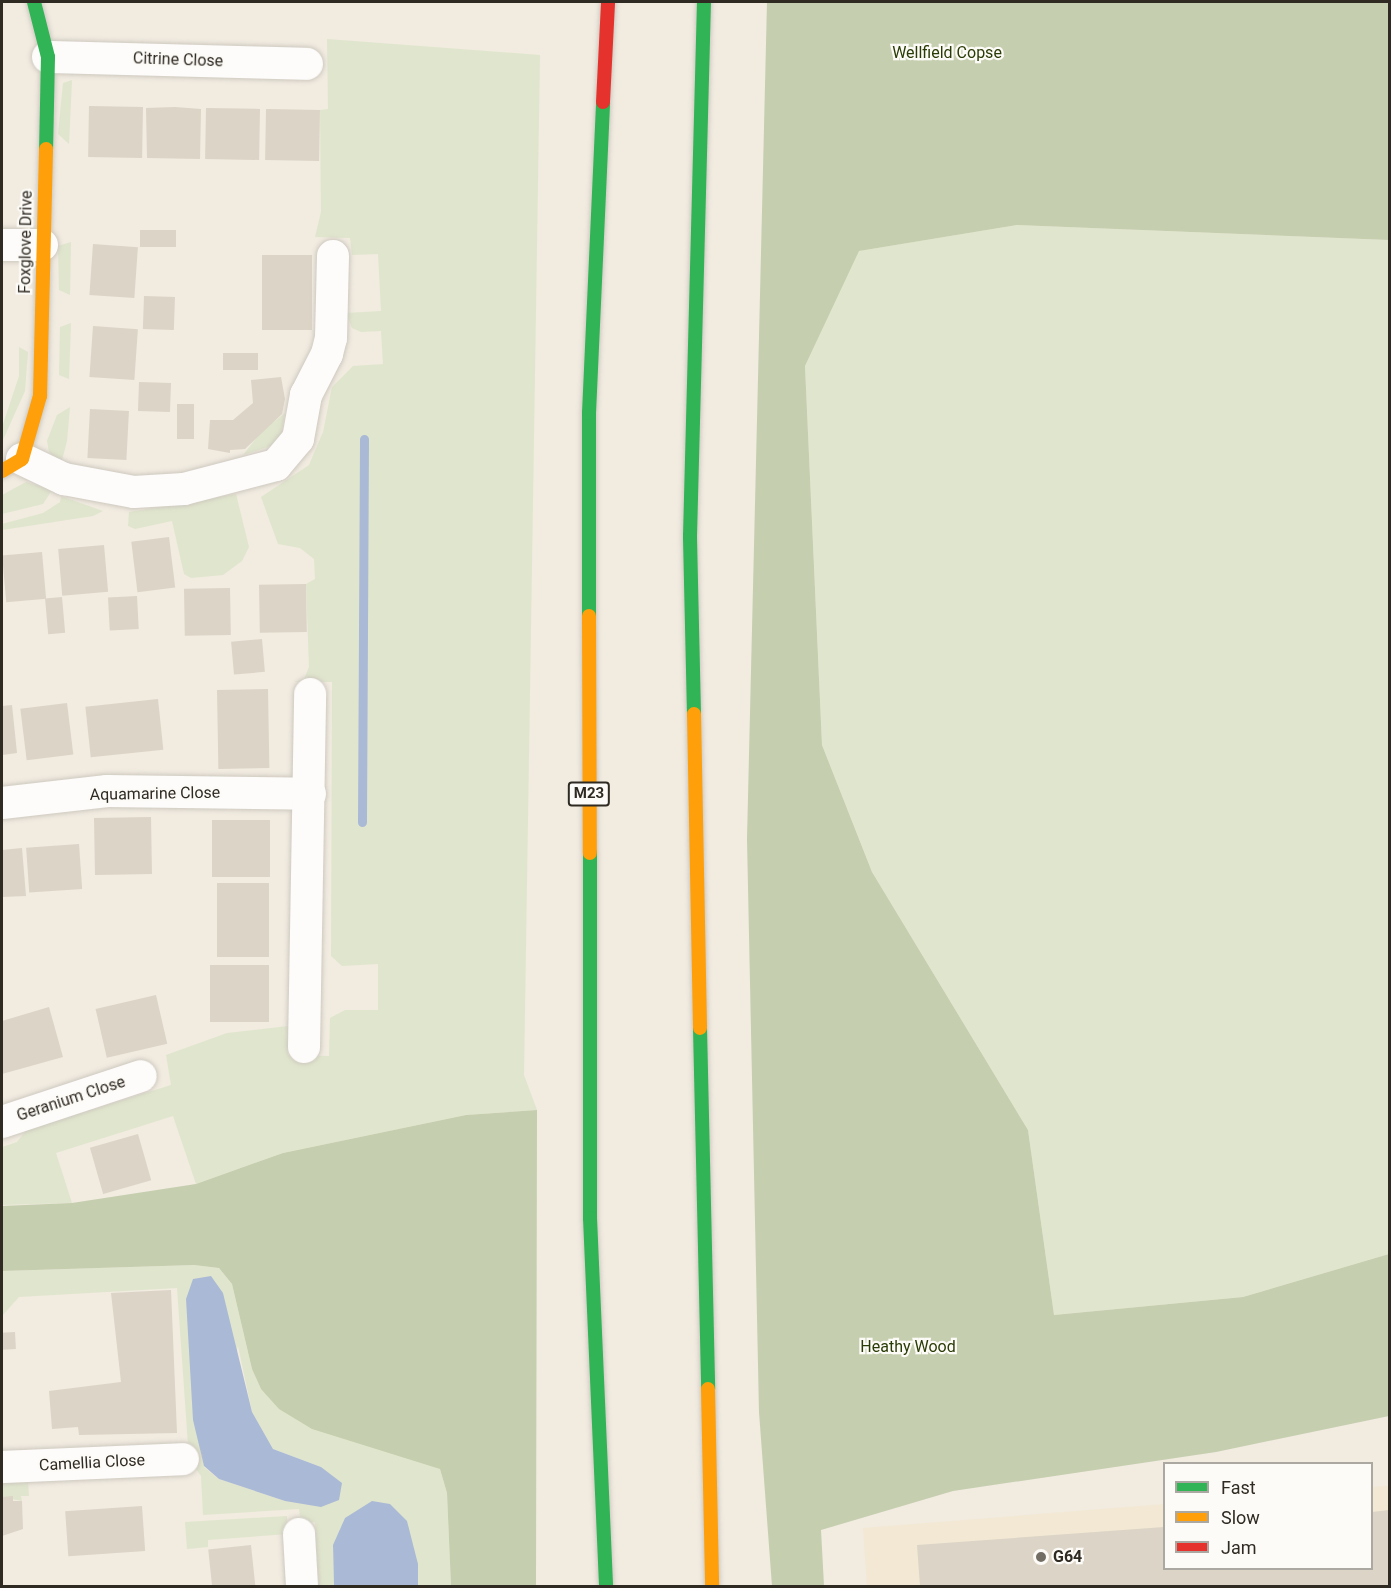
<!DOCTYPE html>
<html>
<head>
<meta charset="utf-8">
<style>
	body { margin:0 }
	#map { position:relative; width:1391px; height:1588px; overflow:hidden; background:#f1ebe0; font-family:Roboto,sans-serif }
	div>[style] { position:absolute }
	.built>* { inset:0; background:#f3e8d4 }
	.green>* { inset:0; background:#e0e6cd }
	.forest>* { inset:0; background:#c5ceae }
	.water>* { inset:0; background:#aab9d6 }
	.stream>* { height:9px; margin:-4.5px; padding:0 4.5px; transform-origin:4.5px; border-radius:4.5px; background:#aab9d6 }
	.building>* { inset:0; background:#dcd4c6; transform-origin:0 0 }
	.roads { filter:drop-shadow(0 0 2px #cec9c0) drop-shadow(0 0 2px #cec9c0) }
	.street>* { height:32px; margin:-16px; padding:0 16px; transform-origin:16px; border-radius:16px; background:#fdfcfa }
	.fast>* { height:14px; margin:-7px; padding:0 7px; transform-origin:7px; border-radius:7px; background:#30b455 }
	.slow>* { height:14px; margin:-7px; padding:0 7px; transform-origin:7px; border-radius:7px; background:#ff9f0a }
	.jam>* { height:14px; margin:-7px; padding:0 7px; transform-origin:7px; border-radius:7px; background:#e5322d }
	.dots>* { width:16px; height:16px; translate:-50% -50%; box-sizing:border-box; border:3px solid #fdfbf7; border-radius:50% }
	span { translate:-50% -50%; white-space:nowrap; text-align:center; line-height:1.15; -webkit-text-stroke:4.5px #fdfbf7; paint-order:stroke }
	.shield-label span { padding:2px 4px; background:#fdfbf7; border:2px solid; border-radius:4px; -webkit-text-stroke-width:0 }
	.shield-label { font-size:15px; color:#2f2b23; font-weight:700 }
	.park-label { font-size:16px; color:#2a3c05 }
	.street-label { font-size:16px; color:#2f2b23 }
	.poi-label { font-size:16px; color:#2f2b23; font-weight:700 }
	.left { translate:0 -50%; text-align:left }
	.frame { position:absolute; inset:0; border:3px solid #2f2b23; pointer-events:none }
	.legend { position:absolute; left:1163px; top:1462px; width:210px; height:108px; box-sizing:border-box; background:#fdfbf7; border:2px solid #aba8a2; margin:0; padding:8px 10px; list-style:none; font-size:18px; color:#2f2b23 }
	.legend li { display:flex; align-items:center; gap:12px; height:30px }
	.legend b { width:30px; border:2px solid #aba8a2 }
</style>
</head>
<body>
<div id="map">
	<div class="built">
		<i style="clip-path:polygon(1389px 1486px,1389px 1586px,867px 1586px,863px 1528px,1164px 1504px,1164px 1568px,1372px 1568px,1372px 1487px)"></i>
	</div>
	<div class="green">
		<i style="clip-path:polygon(327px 39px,540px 55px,524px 1075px,537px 1110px,466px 1115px,283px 1153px,196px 1184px,173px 1116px,56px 1153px,72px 1203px,2px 1205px,2px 1147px,17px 1142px,26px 1130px,171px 1085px,166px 1055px,227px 1033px,288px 1026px,288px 1055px,329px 1056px,330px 1018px,345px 1010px,378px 1010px,378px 964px,342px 966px,331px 956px,332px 682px,294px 682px,304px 679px,309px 667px,306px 584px,315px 579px,314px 559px,300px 548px,278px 544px,261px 497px,309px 465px,323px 432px,332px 387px,353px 366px,383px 364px,381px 331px,361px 332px,352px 328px,346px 313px,381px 311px,378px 254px,352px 255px,350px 238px,315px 237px,321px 212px,320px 110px,328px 109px)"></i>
		<i style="clip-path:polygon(72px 80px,69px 144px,58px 134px,63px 83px)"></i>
		<i style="clip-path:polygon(1017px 225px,1389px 240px,1389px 1254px,1243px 1297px,1054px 1315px,1028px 1130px,872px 872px,822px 745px,805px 366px,858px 251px)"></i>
		<i style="clip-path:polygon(71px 242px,70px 295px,59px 290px,58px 246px)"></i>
		<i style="clip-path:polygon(71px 323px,69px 379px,59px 375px,60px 327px)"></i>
		<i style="clip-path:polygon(19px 347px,28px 352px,25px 391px,2px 442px,2px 427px,19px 376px)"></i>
		<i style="clip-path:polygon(70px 407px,67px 441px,61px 464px,49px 452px,47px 441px,57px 415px)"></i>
		<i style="clip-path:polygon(285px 413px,281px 438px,271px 446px,243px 455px,262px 431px)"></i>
		<i style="clip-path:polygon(26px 482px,52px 490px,43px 504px,2px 514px,2px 495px)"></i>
		<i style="clip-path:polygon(236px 494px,249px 547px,242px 561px,223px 575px,191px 578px,184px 574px,172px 521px,135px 529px,128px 526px,129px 512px)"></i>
		<i style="clip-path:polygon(61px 496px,103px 511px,93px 516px,2px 530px,2px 524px,43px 513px,60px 502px)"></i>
		<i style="clip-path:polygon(evenodd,194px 1265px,219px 1268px,232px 1284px,252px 1369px,261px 1389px,440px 1469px,447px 1493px,451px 1586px,418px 1586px,418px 1564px,333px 1545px,334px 1586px,319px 1586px,315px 1522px,301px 1523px,299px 1509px,203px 1515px,201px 1476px,189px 1459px,177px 1288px,19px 1297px,2px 1316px,2px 1271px,194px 1265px,238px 1346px,252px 1412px,273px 1449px,321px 1467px,285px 1501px,219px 1479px,204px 1467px,238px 1346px)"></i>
		<i style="clip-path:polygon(28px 1481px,29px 1496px,21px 1496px,22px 1501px,2px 1497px,2px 1483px)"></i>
		<i style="clip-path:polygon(287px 1516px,288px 1534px,208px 1540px,208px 1547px,187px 1549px,185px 1522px)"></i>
	</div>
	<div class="forest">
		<i style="clip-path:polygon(767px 2px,1390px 2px,1389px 240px,1017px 225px,859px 251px,805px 366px,822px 745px,872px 872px,1028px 1130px,1054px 1315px,1243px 1297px,1389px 1254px,1389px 1416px,1216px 1452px,953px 1491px,821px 1530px,824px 1586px,772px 1586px,759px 1412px,747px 839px)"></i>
		<i style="clip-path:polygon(537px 1110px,536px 1586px,451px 1586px,447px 1493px,440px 1469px,312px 1429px,279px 1409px,261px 1389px,252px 1369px,232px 1284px,219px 1268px,194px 1265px,2px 1271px,2px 1206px,72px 1203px,196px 1184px,283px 1153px,466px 1115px)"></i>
	</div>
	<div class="water">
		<i style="clip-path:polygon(211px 1276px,223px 1293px,252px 1412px,273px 1449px,321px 1467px,342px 1483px,339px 1500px,321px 1507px,285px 1501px,219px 1479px,204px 1466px,193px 1420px,186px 1299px,193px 1279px)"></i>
		<i style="clip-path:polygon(372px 1501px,390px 1504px,407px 1521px,418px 1564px,418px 1586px,334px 1586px,333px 1545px,345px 1518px)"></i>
	</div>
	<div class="stream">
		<i style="left:362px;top:822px;width:383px;rotate:-89.7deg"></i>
	</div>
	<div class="building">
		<i style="left:89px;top:106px;width:54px;height:51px;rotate:1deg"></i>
		<i style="clip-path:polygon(175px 107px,201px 109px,200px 159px,147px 158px,146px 108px)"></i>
		<i style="left:206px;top:108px;width:54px;height:51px;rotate:1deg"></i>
		<i style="left:266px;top:109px;width:54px;height:51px;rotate:1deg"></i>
		<i style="left:140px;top:230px;width:36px;height:17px"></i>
		<i style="left:93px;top:244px;width:45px;height:51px;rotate:4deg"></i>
		<i style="left:262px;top:255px;width:50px;height:75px"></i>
		<i style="left:144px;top:296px;width:31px;height:33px;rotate:2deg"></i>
		<i style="left:93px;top:326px;width:45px;height:51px;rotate:4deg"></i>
		<i style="left:223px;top:353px;width:35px;height:17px"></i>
		<i style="clip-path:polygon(281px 377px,285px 399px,282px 414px,245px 449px,230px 450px,230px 453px,208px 449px,210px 420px,233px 420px,253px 403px,251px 380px)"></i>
		<i style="left:139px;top:382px;width:32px;height:29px;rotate:2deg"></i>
		<i style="left:177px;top:404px;width:17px;height:35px"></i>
		<i style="left:90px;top:409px;width:39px;height:49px;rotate:3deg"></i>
		<i style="left:169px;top:537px;width:51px;height:38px;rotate:83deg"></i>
		<i style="left:104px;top:545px;width:47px;height:46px;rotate:85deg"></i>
		<i style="left:42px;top:552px;width:47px;height:40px;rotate:85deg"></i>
		<i style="left:306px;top:584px;width:48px;height:47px;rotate:89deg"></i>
		<i style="left:230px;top:588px;width:47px;height:46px;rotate:89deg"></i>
		<i style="left:137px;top:596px;width:33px;height:29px;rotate:87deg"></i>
		<i style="left:62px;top:597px;width:36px;height:17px;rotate:85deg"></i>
		<i style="left:262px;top:639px;width:33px;height:31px;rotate:85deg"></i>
		<i style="left:268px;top:689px;width:79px;height:51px;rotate:89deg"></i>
		<i style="left:158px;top:699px;width:51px;height:73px;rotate:84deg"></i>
		<i style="left:67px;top:703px;width:52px;height:47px;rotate:83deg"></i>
		<i style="clip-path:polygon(12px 705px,17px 753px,2px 755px,2px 706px)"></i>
		<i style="left:151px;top:817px;width:57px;height:57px;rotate:89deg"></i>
		<i style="left:270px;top:820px;width:57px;height:58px;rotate:90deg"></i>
		<i style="left:79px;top:844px;width:45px;height:53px;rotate:86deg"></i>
		<i style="clip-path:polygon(22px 848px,26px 896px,2px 897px,2px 850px)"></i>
		<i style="left:217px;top:883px;width:52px;height:74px"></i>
		<i style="left:269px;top:965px;width:57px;height:59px;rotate:90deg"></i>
		<i style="left:156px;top:995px;width:50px;height:62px;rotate:77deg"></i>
		<i style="clip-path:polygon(49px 1007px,63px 1057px,2px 1074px,2px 1021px)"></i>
		<i style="left:138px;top:1134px;width:48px;height:50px;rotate:74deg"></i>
		<i style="clip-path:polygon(171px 1290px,177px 1433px,79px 1435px,78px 1427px,52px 1429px,49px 1391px,121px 1382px,111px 1293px)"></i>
		<i style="left:15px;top:1332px;width:17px;height:13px;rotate:87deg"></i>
		<i style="clip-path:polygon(13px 1496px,13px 1501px,22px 1501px,23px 1529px,2px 1536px,2px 1497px)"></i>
		<i style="left:142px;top:1506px;width:45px;height:77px;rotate:86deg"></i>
		<i style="clip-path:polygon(1389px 1510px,1389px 1586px,920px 1586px,917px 1545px,1164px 1527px,1164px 1569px,1371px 1569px,1372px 1512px)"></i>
		<i style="left:251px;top:1545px;width:41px;height:43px;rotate:84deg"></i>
	</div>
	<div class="roads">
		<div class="street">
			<i style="left:48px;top:57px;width:259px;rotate:1.5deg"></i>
			<i style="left:2px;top:245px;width:40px"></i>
			<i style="left:22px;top:459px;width:47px;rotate:25.5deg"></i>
			<i style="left:64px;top:479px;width:71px;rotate:10.5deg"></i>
			<i style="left:134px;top:492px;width:50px;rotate:-3.4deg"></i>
			<i style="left:184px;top:489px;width:95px;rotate:-14.6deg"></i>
			<i style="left:276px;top:465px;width:34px;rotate:-50deg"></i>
			<i style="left:298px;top:439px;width:45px;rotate:-79.7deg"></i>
			<i style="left:306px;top:395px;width:46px;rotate:-62.9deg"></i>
			<i style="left:327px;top:354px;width:16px;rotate:-76deg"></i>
			<i style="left:331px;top:338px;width:82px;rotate:-88.6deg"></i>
			<i style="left:2px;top:803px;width:106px;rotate:-6.5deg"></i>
			<i style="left:107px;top:791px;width:203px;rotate:0.8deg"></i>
			<i style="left:304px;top:1047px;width:353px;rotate:-89deg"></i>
			<i style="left:2px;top:1122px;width:146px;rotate:-18.3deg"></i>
			<i style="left:2px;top:1467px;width:181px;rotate:-2.5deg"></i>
			<i style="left:299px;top:1534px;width:52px;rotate:86.7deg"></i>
		</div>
		<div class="fast">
			<i style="left:34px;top:2px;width:57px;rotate:75.7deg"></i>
			<i style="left:48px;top:57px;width:92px;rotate:91.2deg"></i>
			<i style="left:589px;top:616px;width:203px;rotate:-90deg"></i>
			<i style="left:589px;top:413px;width:311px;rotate:-87.4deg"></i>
			<i style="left:694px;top:714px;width:178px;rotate:-91.3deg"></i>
			<i style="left:690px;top:536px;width:534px;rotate:-88.5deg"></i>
			<i style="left:590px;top:853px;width:365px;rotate:90deg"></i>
			<i style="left:590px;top:1218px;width:368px;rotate:87.5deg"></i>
			<i style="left:700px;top:1028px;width:361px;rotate:88.7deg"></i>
		</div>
		<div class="slow">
			<i style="left:2px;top:471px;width:23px;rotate:-31deg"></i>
			<i style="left:22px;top:459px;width:66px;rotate:-74.1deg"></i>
			<i style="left:40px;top:396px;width:247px;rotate:-88.6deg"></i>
			<i style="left:589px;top:616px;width:237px;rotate:89.8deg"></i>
			<i style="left:694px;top:714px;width:314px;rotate:88.9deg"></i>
			<i style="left:708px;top:1389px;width:197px;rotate:88.8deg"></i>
		</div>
		<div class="jam">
			<i style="left:603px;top:102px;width:100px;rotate:-87.1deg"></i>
		</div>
	</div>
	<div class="dots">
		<i style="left:1041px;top:1557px;background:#736e65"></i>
	</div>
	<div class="shield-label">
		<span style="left:589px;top:794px">M23</span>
	</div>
	<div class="park-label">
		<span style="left:947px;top:53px">Wellfield Copse</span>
		<span style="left:908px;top:1347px">Heathy Wood</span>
	</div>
	<div class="street-label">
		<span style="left:178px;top:60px;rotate:2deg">Citrine Close</span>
		<span style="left:26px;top:242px;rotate:-89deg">Foxglove Drive</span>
		<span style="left:155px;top:794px;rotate:-1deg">Aquamarine Close</span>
		<span style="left:71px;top:1099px;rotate:-18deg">Geranium Close</span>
		<span style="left:92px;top:1463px;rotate:-3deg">Camellia Close</span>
	</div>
	<div class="poi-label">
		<span class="left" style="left:1053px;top:1557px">G64</span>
	</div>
	<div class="frame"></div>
	<ul class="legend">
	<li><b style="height:8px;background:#30b455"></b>Fast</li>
	<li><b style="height:8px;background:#ff9f0a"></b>Slow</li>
	<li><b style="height:8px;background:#e5322d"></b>Jam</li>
	</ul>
</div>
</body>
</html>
